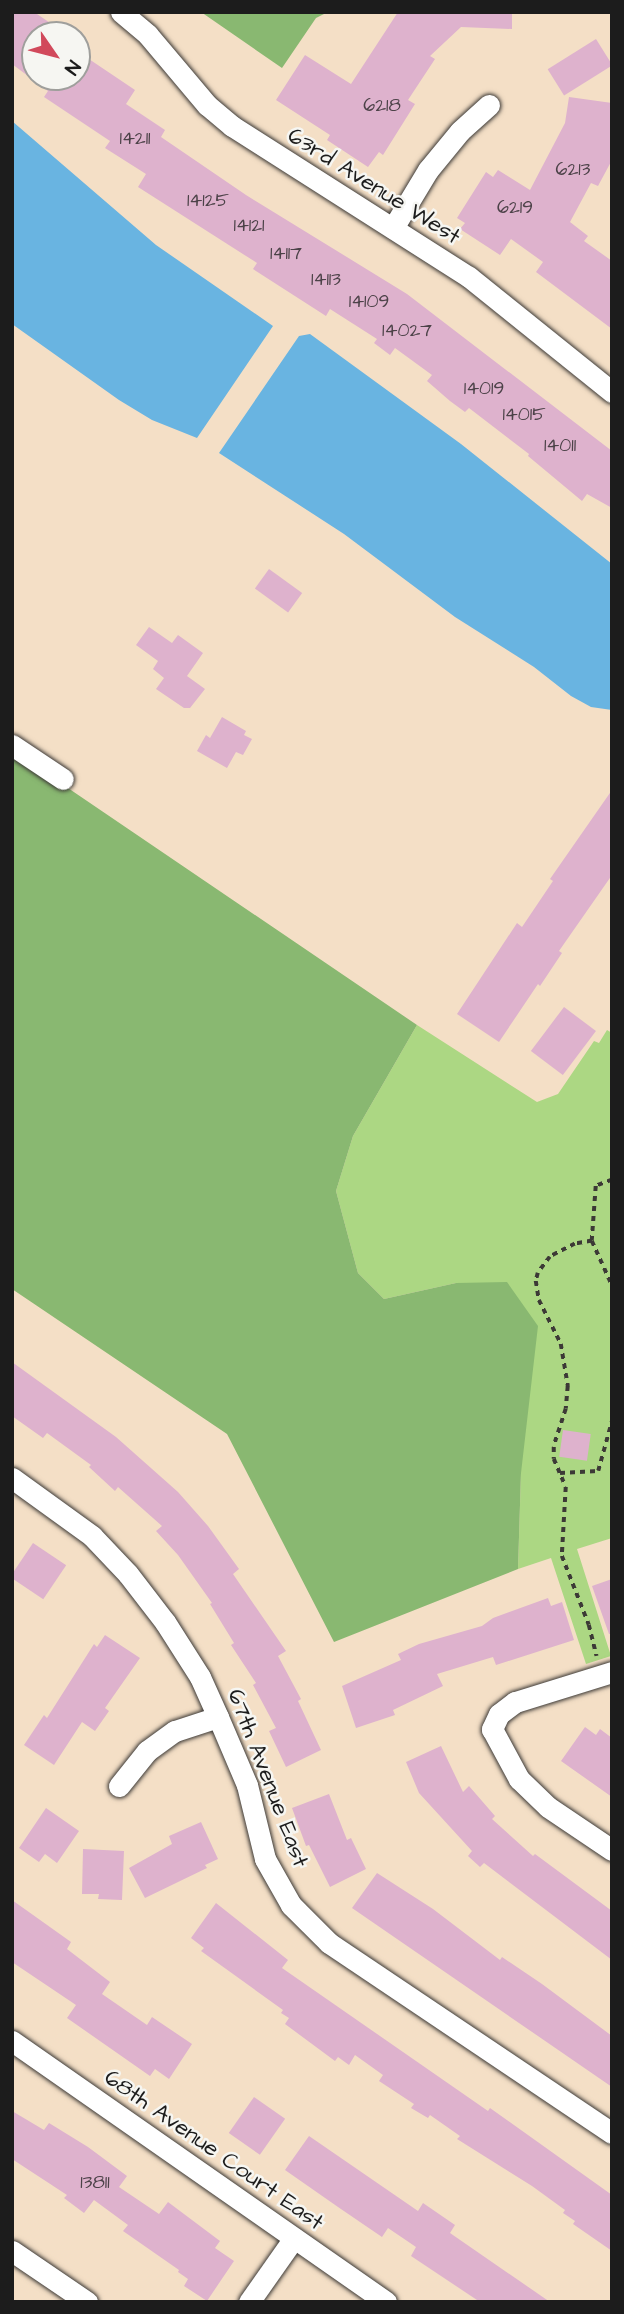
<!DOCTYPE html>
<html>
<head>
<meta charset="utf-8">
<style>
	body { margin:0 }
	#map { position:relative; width:624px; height:2314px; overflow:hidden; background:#f4dfc6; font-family:"Architects Daughter",sans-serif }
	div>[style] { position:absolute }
	.green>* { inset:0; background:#acd783 }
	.forest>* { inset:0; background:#89b871 }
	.water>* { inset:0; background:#69b4e1 }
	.building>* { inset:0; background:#deb2cd; transform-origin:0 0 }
	.path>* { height:3.5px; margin-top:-1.75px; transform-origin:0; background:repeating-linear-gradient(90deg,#3c3936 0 5px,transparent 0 10px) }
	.roads { filter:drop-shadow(0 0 2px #3c3936) drop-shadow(0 0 2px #3c3936) }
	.minor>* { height:21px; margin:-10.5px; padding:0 10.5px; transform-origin:10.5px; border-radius:10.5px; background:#fff }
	span { translate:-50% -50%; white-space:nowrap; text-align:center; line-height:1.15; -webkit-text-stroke:5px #f6f6f2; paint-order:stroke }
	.number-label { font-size:19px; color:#4c4248 }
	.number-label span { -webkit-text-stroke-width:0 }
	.street-label { font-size:23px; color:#1c1c1c }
	.frame { position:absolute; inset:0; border:14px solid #1c1c1c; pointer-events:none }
	.north { position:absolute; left:21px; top:21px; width:70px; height:70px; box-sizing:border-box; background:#f6f6f2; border:2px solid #9f9f9c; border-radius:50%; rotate:125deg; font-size:19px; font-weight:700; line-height:28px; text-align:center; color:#1c1c1c }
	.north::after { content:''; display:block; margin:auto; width:24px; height:32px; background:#d1495b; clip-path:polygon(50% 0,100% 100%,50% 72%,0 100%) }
</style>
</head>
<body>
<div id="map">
	<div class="green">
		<i style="clip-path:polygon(417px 1025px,537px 1102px,558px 1094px,594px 1041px,599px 1043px,607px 1030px,612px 1033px,612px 1538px,577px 1549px,611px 1656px,586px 1664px,551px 1558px,518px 1569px,521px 1473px,456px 1283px,384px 1299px,358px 1273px,336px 1191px,353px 1136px)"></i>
	</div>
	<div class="forest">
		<i style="clip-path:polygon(201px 12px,328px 12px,316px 18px,282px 68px)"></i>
		<i style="clip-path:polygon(12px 750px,417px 1025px,353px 1136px,336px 1191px,358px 1273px,384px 1299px,456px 1283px,507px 1282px,538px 1326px,521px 1473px,518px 1569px,334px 1642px,227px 1434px,12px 1289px)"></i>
	</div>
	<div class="water">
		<i style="clip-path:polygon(12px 121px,156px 245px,273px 326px,197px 438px,152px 420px,119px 400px,12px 324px)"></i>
		<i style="clip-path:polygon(310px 334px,461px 444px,612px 564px,612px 710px,591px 707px,571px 696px,534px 667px,455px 617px,344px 534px,219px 453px,299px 336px)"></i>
	</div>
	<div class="building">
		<i style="clip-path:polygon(12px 12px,34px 12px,68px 35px,35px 35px,35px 77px,77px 77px,77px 51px,135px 90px,126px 104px,165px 130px,161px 137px,246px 195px,407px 294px,612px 451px,612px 508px,587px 494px,582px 501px,528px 456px,529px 454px,469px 408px,465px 412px,450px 401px,427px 381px,432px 375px,395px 348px,390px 355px,374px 343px,377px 339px,330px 309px,326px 316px,253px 269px,257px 263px,138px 187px,146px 174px,105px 148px,110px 141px,44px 97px,48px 91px,12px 64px)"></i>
		<i style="clip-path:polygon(398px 12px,512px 12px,512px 29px,461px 27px,430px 56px,435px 59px,408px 100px,415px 104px,383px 155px,379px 152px,368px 167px,327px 140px,330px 135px,276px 100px,305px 55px,351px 84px)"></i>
		<i style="left:596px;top:39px;width:31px;height:57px;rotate:58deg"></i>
		<i style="clip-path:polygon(569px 97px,612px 103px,612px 160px,598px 186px,591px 183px,570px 222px,588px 236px,584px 241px,612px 261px,612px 329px,536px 272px,543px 262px,511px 239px,500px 255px,460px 229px,465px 223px,457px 218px,486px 172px,493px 177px,498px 170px,530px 190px,565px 123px)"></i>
		<i style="left:269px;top:569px;width:41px;height:24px;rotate:36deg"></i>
		<i style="clip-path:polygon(149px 627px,172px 643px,178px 635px,203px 653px,187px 676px,205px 689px,190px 708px,184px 708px,156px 689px,164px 678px,153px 669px,158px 661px,136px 645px)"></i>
		<i style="clip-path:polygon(222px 717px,246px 731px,244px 735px,252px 739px,243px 755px,236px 752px,227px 768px,197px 751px,206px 735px,210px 738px)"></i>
		<i style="clip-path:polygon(612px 790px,612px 875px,559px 951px,562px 953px,540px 986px,538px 984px,499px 1042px,457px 1014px,517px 923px,522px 927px,553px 881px,550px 879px)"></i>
		<i style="left:564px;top:1007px;width:40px;height:55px;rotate:37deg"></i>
		<i style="clip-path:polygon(12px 1362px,116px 1437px,178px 1492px,208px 1526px,239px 1569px,233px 1574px,286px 1651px,278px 1656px,301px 1699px,298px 1701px,321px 1750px,286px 1767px,269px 1731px,276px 1728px,253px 1685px,256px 1683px,231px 1645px,234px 1643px,210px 1604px,212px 1603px,178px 1555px,156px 1531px,162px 1526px,118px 1487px,115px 1491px,89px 1467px,91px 1465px,47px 1433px,43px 1438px,12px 1416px)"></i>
		<i style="left:563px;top:1430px;width:28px;height:27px;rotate:8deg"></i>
		<i style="left:33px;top:1543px;width:40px;height:41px;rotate:34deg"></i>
		<i style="clip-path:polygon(612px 1579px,612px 1634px,609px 1634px,592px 1586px)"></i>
		<i style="clip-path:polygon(548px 1598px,551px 1606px,562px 1602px,574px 1640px,496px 1665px,493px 1657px,437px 1674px,443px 1686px,393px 1710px,395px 1715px,356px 1728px,342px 1686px,401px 1660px,398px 1654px,419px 1644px,482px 1626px,493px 1618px)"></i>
		<i style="clip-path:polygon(105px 1635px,140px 1658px,105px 1708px,109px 1711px,95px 1731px,82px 1722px,54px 1765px,24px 1745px,44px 1715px,47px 1718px,94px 1644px,97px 1647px)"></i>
		<i style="clip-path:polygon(585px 1727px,596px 1735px,600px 1729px,612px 1738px,612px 1797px,561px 1761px)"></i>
		<i style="clip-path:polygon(441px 1746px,463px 1792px,469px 1786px,495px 1816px,492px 1819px,533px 1856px,535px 1854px,612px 1911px,612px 1960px,484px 1863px,480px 1867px,468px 1856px,472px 1851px,419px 1793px,406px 1762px)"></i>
		<i style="clip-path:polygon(329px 1794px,347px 1840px,351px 1838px,366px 1869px,330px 1887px,309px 1845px,306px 1846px,292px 1808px)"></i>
		<i style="clip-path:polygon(46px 1808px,79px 1831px,57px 1863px,45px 1854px,39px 1862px,19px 1848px)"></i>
		<i style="clip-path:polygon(201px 1822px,218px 1859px,205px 1865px,207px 1868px,145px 1898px,129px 1868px,172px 1844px,169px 1836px)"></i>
		<i style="clip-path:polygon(83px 1849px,124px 1851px,122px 1900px,98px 1899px,99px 1894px,82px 1894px)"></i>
		<i style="clip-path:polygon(377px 1873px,433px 1909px,500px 1960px,502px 1957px,542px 1984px,612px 2036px,612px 2087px,352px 1908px)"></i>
		<i style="clip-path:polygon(12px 1900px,71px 1942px,67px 1949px,110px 1982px,102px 1994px,147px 2025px,152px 2017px,192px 2044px,169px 2079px,155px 2069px,150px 2076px,67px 2018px,76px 2005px,12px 1962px)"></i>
		<i style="clip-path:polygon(216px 1903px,288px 1960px,282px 1968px,488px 2111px,490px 2108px,612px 2195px,612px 2251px,573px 2224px,575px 2221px,563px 2213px,565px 2210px,532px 2186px,457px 2139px,460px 2136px,430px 2115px,428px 2118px,411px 2108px,414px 2104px,379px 2081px,383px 2075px,355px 2055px,349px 2065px,338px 2057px,335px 2061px,285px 2024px,289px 2018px,281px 2013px,283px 2010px,201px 1951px,204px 1948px,191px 1938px)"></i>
		<i style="left:254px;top:2097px;width:38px;height:44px;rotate:35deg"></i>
		<i style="clip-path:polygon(12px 2111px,44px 2130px,49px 2123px,88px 2147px,127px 2176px,119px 2187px,159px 2214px,168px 2202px,220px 2241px,215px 2248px,234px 2261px,207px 2301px,184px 2286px,188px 2279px,178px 2272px,179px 2270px,123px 2231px,128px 2225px,94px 2200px,84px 2213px,64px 2198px,67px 2195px,12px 2159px)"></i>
		<i style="clip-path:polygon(309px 2136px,418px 2211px,423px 2203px,455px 2225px,450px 2233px,550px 2302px,480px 2302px,411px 2256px,416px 2247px,388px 2228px,382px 2237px,338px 2207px,285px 2170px)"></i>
	</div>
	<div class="path">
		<i style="left:612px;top:1180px;width:17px;rotate:159deg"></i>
		<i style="left:596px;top:1186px;width:55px;rotate:94.2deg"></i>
		<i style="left:592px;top:1241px;width:48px;rotate:65.6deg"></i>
		<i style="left:592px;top:1241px;width:17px;rotate:170deg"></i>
		<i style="left:575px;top:1244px;width:28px;rotate:153deg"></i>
		<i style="left:550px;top:1257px;width:20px;rotate:127deg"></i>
		<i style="left:538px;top:1273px;width:8px;rotate:104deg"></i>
		<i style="left:536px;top:1281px;width:19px;rotate:81deg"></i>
		<i style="left:539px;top:1300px;width:49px;rotate:63.4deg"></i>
		<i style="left:561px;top:1344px;width:43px;rotate:80.5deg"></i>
		<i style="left:568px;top:1386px;width:23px;rotate:95deg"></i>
		<i style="left:566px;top:1409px;width:40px;rotate:108deg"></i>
		<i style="left:554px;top:1447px;width:12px;rotate:90deg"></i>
		<i style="left:554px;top:1459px;width:30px;rotate:67deg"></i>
		<i style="left:566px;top:1487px;width:69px;rotate:93.3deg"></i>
		<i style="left:562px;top:1556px;width:74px;rotate:68.6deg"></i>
		<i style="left:589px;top:1625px;width:32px;rotate:76deg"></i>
		<i style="left:560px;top:1473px;width:38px;rotate:-3deg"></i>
		<i style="left:598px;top:1471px;width:53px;rotate:-74.6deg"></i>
	</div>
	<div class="roads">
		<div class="minor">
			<i style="left:121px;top:12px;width:35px;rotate:40deg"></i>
			<i style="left:148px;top:35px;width:92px;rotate:49.9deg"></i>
			<i style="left:207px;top:105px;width:33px;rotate:40deg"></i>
			<i style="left:232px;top:126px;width:281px;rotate:32.5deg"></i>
			<i style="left:469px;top:277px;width:184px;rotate:38.8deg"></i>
			<i style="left:393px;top:228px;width:68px;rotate:-58.9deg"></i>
			<i style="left:428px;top:170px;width:50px;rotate:-50.6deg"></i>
			<i style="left:460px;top:131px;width:39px;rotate:-42deg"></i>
			<i style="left:12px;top:745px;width:61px;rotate:33.7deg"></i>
			<i style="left:12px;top:1478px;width:99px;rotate:35.9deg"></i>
			<i style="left:92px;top:1536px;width:52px;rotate:46.5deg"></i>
			<i style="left:128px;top:1574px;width:61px;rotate:52.4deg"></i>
			<i style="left:165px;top:1622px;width:65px;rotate:57.5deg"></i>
			<i style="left:200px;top:1677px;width:44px;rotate:65.8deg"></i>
			<i style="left:218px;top:1717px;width:74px;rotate:66.9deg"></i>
			<i style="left:247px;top:1785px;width:76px;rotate:76.3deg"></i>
			<i style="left:265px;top:1859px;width:53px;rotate:60.5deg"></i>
			<i style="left:291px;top:1905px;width:54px;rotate:45deg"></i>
			<i style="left:329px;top:1943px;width:341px;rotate:33.9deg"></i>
			<i style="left:612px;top:1672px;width:102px;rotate:162.8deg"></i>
			<i style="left:515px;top:1702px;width:20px;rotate:143deg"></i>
			<i style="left:499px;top:1714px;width:17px;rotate:115deg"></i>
			<i style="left:492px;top:1729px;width:57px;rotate:61.6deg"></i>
			<i style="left:519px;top:1779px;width:40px;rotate:44deg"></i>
			<i style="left:548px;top:1807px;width:77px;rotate:33.9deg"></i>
			<i style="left:119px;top:1786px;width:45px;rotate:-51.3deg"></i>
			<i style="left:147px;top:1751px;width:34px;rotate:-36deg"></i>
			<i style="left:175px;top:1731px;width:45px;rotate:-18deg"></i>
			<i style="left:12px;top:2041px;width:456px;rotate:34.9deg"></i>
			<i style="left:12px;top:2251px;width:91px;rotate:34.2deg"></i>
			<i style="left:249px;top:2302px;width:78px;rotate:-54.9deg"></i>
		</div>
	</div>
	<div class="number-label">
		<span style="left:382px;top:106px">6218</span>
		<span style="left:135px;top:139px">14211</span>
		<span style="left:573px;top:170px">6213</span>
		<span style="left:208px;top:201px">14125</span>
		<span style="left:515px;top:208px">6219</span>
		<span style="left:249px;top:226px">14121</span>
		<span style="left:286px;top:254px">14117</span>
		<span style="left:326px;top:280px">14113</span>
		<span style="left:369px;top:302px">14109</span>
		<span style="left:407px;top:331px">14027</span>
		<span style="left:484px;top:389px">14019</span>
		<span style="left:524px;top:415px">14015</span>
		<span style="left:560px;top:446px">14011</span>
		<span style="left:95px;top:2183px">13811</span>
	</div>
	<div class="street-label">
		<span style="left:374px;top:186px;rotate:32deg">63rd Avenue West</span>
		<span style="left:268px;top:1778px;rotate:69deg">67th Avenue East</span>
		<span style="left:214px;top:2150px;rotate:35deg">68th Avenue Court East</span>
	</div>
	<div class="frame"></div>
	<div class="north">N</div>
</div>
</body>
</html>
